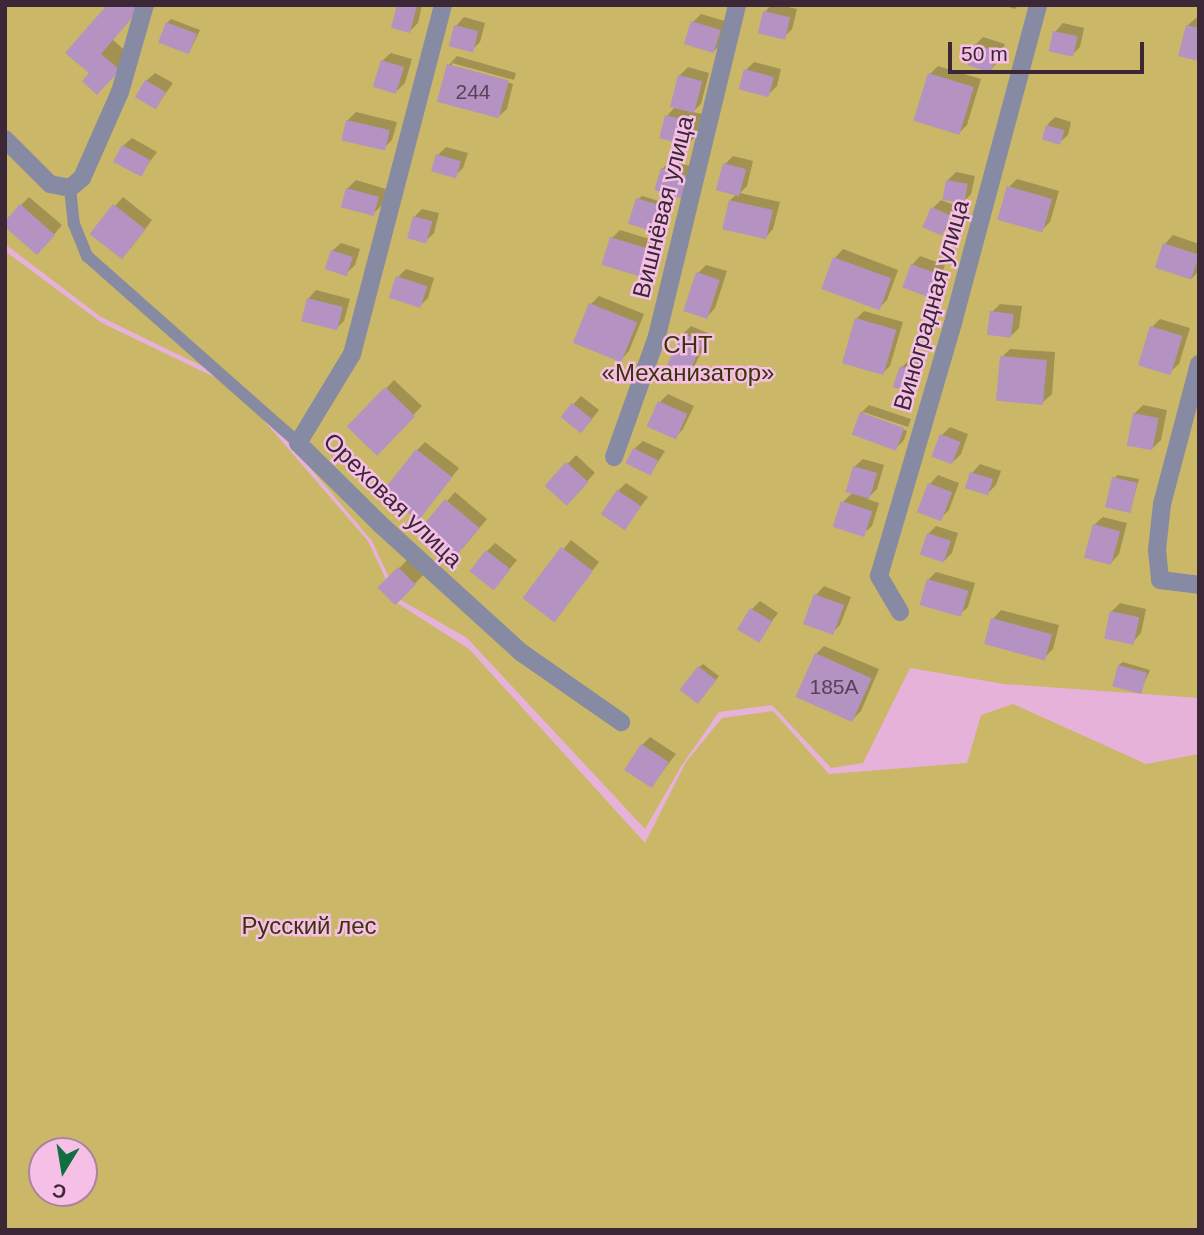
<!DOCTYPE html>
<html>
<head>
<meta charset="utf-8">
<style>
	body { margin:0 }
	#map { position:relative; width:1204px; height:1235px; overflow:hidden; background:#e7b2d9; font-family:Arial,sans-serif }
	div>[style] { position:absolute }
	.green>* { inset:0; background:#cab767 }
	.shadow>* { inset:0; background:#0003; transform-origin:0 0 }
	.building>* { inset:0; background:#b492c2; transform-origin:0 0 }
	.lane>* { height:12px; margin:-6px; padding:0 6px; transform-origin:6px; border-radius:6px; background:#868aa2 }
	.street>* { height:18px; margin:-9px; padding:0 9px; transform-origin:9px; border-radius:9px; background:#868aa2 }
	span { translate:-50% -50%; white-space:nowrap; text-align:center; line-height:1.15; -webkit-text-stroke:5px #f5bfe6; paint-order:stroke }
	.number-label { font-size:21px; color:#594259 }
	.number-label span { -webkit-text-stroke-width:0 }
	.street-label { font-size:24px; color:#3b2736 }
	.park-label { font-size:24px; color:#3c330b }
	.frame { position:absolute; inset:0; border:7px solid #3b2736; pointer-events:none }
	.north { position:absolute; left:28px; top:1137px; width:70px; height:70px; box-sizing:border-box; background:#f5bfe6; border:2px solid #ab82a0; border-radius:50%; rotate:191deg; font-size:19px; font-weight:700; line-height:28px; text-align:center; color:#3b2736 }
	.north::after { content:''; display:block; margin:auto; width:24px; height:32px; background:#106e42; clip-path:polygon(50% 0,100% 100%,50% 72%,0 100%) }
	.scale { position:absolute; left:948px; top:42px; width:196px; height:32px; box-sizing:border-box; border:4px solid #3b2736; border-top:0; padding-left:9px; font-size:21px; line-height:24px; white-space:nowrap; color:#3b2736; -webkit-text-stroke:5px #f5bfe6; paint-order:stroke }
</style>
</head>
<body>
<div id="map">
	<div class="green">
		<i style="clip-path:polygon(5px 5px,1199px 5px,1199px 698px,1004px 684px,910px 668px,863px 763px,831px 768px,772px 705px,719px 712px,682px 765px,645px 829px,467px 638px,399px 599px,372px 541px,239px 384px,101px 317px,5px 244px)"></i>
		<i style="clip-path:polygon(evenodd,5px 251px,102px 323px,235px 387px,368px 541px,397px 603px,469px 649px,645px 843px,686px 762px,722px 718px,773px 711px,829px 774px,967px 763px,981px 715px,1013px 704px,1146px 764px,1199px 754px,1199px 1230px,5px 1230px,5px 251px,42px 1151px,84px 1151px,84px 1193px,42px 1193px,42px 1151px)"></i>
	</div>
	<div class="shadow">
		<i style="clip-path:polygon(110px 5px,113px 40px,131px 56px,110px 80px,91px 73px)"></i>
		<i style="clip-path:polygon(398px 5px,422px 5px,418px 23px,410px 31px)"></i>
		<i style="clip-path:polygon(771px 5px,789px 5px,788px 7px,797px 9px,792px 29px,784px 37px,765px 12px)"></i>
		<i style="clip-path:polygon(1002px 5px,1019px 5px,1015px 9px)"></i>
		<i style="clip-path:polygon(701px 14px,728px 22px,722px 43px,714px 51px,693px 22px)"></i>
		<i style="clip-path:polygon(464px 17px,485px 23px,480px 42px,472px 50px,456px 26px)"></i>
		<i style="clip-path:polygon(1196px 18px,1199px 19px,1199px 59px,1187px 26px)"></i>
		<i style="clip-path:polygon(171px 19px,200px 30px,189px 53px,167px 23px)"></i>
		<i style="clip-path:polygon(1063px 23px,1084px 28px,1080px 47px,1072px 55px,1055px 32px)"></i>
		<i style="clip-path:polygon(983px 37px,1005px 44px,998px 62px,990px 70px,975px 45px)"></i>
		<i style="clip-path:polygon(391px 53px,412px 59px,405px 83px,397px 91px,382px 61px)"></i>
		<i style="clip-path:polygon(457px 56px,516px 73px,514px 80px,452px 63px,452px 67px,513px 84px,507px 109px,498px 117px,449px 65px)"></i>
		<i style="clip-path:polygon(754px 62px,781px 69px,777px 86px,768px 95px,746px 70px)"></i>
		<i style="clip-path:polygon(938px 66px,981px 79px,967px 125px,959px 133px,930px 74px)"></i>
		<i style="clip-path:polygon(688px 67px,709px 73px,701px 104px,693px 112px,702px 114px,696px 136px,688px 144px,667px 116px,675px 107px,679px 76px)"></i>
		<i style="clip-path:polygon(155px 73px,173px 83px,156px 107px,146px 81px)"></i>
		<i style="clip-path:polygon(356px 112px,397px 122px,392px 140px,384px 148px,347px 121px)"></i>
		<i style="clip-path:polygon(1055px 117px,1071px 122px,1068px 135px,1059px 143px,1047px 125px)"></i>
		<i style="clip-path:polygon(132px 138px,157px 152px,140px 175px,123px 146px)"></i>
		<i style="clip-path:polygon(446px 147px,468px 153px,463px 168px,455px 176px,438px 155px)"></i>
		<i style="clip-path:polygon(733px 156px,753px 161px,747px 186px,740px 193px,780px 202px,773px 229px,765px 238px,730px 200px,737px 194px,725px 164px)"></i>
		<i style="clip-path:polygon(670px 161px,698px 168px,692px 189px,662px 169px)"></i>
		<i style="clip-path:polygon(956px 172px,975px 176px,971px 194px,963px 203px,948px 180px)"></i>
		<i style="clip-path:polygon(1017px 179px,1059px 191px,1050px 222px,1042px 230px,1009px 187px)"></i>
		<i style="clip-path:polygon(356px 180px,386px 189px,382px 205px,373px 214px,347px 189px)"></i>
		<i style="clip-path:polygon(642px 196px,666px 203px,655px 230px,638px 199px)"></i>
		<i style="clip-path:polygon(29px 197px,62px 225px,46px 244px,21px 205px)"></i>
		<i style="clip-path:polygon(123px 197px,152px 220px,131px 248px,115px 206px)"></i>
		<i style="clip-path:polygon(941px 200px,957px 206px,950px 225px,942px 233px,933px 208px)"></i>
		<i style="clip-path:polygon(422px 209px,439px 213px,434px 233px,425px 242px,414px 217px)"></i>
		<i style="clip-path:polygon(620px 230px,656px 241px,649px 266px,641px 274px,612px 238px)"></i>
		<i style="clip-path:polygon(1173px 235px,1199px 244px,1199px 271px,1191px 279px,1165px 244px)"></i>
		<i style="clip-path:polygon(341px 243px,360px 249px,355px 265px,346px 274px,332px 251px)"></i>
		<i style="clip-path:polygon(843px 249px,898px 270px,887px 300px,878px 309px,835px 258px)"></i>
		<i style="clip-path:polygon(920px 256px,945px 265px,937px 287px,929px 296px,912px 265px)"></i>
		<i style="clip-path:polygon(706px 265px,727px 271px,715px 308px,707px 317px,698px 273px)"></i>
		<i style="clip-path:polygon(406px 269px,434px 278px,428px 298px,420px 306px,398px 277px)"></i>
		<i style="clip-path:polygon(316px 290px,350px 299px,344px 321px,336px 329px,308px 299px)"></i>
		<i style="clip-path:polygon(599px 296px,644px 314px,629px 351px,621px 360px,591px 304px)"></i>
		<i style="clip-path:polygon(1000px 304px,1022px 306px,1019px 328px,1011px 336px,992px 312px)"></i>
		<i style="clip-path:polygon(864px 311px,903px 322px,890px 366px,882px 374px,856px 319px)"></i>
		<i style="clip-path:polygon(1160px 319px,1190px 328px,1179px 364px,1170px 372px,1152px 327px)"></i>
		<i style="clip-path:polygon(691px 326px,710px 334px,695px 365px,687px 373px,683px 334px)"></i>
		<i style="clip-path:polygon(1010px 349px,1055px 352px,1052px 394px,1043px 402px,1002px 357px)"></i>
		<i style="clip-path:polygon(910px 359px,924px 364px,917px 383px,909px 391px,902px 367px)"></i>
		<i style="left:394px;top:380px;width:38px;height:65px;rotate:43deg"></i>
		<i style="clip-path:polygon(668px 394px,694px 406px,683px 429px,675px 438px,660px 402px)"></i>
		<i style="clip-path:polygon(581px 396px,599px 410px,588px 424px,562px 417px)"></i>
		<i style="clip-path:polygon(869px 405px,911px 419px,908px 427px,863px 412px,863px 415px,907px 431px,904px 440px,895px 449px,861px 413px)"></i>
		<i style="clip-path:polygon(1143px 405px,1167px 410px,1161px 440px,1153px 448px,1134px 414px)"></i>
		<i style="clip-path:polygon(950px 427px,968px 434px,961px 454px,952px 463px,942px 435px)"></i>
		<i style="clip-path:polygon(643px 441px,665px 451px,651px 473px,634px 449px)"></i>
		<i style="clip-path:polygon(425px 442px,459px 468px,425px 511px,417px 450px)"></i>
		<i style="left:576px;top:455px;width:26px;height:42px;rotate:43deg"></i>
		<i style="clip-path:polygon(863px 459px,884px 465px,877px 489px,867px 499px,879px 503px,872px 526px,863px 534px,843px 502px,853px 492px,854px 467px)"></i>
		<i style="clip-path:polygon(980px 464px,1001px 471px,996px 485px,988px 493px,972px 473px)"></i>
		<i style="clip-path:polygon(938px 475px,959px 483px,949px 510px,940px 519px,919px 511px,930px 484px)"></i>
		<i style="clip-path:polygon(1118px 475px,1139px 479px,1130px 511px,1114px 478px)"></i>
		<i style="clip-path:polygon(626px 483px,648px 497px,624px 528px,618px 491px)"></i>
		<i style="clip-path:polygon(455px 492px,487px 519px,462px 549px,422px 530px)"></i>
		<i style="clip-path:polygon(1103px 517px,1127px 523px,1119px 554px,1111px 563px,1094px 525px)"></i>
		<i style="clip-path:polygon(936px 526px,958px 533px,952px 553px,944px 561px,928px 534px)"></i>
		<i style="clip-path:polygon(571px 540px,599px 562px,561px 611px,524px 597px)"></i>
		<i style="clip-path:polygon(495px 543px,517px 560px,494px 588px,487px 551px)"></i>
		<i style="left:407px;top:560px;width:22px;height:38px;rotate:43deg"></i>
		<i style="clip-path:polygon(936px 572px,975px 583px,968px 607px,959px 615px,928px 580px)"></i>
		<i style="clip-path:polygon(824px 586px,851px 597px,840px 625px,832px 633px,805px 623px,816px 595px)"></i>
		<i style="clip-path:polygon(760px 601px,778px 613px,758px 640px,752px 609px)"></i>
		<i style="clip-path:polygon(1120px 603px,1146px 609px,1141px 633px,1133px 642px,1111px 612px)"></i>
		<i style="clip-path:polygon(1001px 610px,1059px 625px,1053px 649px,1044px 658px,993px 619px)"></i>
		<i style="clip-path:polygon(824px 646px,879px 669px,861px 711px,853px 719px,816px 654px)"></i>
		<i style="clip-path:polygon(1123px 662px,1150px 670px,1140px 692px,1119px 665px)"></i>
		<i style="clip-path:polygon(703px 664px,719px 676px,702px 698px,699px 667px)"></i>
		<i style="clip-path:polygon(650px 737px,676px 754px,652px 785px,642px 745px)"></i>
	</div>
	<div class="building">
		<i style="clip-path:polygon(107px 5px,143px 5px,101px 54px,120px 70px,97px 95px,82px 81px,89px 73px,65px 53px)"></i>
		<i style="clip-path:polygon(397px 5px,417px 5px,410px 33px,391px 28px)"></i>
		<i style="left:763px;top:11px;width:28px;height:23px;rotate:13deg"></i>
		<i style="left:691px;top:21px;width:31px;height:24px;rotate:17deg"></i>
		<i style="left:166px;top:22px;width:33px;height:22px;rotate:21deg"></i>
		<i style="left:454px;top:25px;width:25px;height:22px;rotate:14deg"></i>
		<i style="clip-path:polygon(1186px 25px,1199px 28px,1199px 61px,1178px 56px)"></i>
		<i style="left:1053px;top:31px;width:25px;height:21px;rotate:12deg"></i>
		<i style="left:974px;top:44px;width:25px;height:22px;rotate:18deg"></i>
		<i style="left:381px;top:60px;width:24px;height:28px;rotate:17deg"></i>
		<i style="left:447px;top:64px;width:64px;height:39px;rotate:15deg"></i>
		<i style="left:744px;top:69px;width:31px;height:21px;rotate:15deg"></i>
		<i style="left:928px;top:73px;width:48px;height:50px;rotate:17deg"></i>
		<i style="left:678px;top:75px;width:25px;height:33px;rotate:14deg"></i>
		<i style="left:145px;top:80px;width:24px;height:20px;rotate:30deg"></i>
		<i style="left:665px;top:115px;width:30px;height:24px;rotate:14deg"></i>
		<i style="left:346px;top:120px;width:45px;height:21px;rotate:13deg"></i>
		<i style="left:1046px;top:125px;width:19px;height:15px;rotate:16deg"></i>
		<i style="left:122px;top:145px;width:32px;height:19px;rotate:28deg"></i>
		<i style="left:436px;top:154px;width:26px;height:18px;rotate:16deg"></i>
		<i style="left:723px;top:163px;width:24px;height:28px;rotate:15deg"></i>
		<i style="left:661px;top:168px;width:31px;height:23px;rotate:17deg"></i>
		<i style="left:946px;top:180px;width:22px;height:20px;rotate:10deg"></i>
		<i style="left:1007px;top:186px;width:47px;height:35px;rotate:16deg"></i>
		<i style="left:346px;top:188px;width:34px;height:20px;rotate:15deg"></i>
		<i style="left:636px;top:198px;width:28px;height:27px;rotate:17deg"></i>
		<i style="left:729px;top:200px;width:45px;height:30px;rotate:13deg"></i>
		<i style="clip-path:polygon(20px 204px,55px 235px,37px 255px,5px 227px,5px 221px)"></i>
		<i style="left:113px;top:204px;width:41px;height:38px;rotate:38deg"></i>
		<i style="left:931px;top:207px;width:21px;height:22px;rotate:23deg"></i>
		<i style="left:413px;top:216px;width:20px;height:23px;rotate:15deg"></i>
		<i style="left:610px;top:237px;width:41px;height:29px;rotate:17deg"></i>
		<i style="left:1163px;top:243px;width:38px;height:26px;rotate:18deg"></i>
		<i style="left:331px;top:250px;width:23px;height:20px;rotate:18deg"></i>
		<i style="left:833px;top:257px;width:62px;height:34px;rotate:20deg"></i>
		<i style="left:911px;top:264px;width:29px;height:25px;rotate:20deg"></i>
		<i style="left:696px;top:272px;width:25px;height:41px;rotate:18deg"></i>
		<i style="left:396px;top:276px;width:33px;height:23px;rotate:18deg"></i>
		<i style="left:307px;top:298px;width:37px;height:24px;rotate:14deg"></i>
		<i style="left:589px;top:303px;width:52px;height:43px;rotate:22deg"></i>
		<i style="left:990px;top:311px;width:24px;height:24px;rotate:7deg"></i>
		<i style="left:855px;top:318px;width:43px;height:47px;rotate:16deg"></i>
		<i style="left:1150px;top:326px;width:34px;height:41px;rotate:17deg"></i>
		<i style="left:682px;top:333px;width:23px;height:35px;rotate:25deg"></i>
		<i style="left:1000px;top:356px;width:47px;height:45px;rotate:5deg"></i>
		<i style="left:900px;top:366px;width:18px;height:22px;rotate:19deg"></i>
		<i style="left:385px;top:387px;width:42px;height:55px;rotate:44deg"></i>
		<i style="left:658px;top:401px;width:32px;height:28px;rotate:24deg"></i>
		<i style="left:572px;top:403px;width:26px;height:18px;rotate:39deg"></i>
		<i style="left:860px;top:412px;width:47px;height:24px;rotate:20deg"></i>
		<i style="left:1133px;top:413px;width:26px;height:33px;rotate:11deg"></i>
		<i style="left:940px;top:434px;width:22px;height:24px;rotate:21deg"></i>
		<i style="left:633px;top:448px;width:28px;height:17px;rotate:26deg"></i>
		<i style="left:416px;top:449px;width:46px;height:55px;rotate:38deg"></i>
		<i style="left:566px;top:462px;width:30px;height:32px;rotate:42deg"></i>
		<i style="left:853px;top:466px;width:25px;height:27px;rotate:16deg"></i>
		<i style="left:970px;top:472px;width:24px;height:17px;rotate:17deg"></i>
		<i style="left:1112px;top:477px;width:26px;height:31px;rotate:13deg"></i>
		<i style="left:928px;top:483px;width:26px;height:31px;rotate:21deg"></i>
		<i style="left:617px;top:490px;width:29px;height:29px;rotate:34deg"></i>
		<i style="left:445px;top:499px;width:45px;height:41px;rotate:40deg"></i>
		<i style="left:841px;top:501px;width:33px;height:27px;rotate:18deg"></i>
		<i style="left:1093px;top:524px;width:28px;height:35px;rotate:15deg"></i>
		<i style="left:927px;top:533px;width:25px;height:23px;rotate:18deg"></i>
		<i style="left:561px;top:547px;width:40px;height:64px;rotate:37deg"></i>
		<i style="left:486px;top:550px;width:31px;height:27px;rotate:38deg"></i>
		<i style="left:398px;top:567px;width:25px;height:29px;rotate:45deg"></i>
		<i style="left:927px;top:579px;width:43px;height:27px;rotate:16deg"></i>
		<i style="left:814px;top:594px;width:32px;height:32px;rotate:20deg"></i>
		<i style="left:750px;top:608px;width:26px;height:25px;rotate:31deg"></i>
		<i style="left:1110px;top:611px;width:30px;height:28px;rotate:12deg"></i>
		<i style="left:991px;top:618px;width:63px;height:27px;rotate:15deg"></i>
		<i style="left:815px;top:653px;width:62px;height:48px;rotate:24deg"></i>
		<i style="left:1118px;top:665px;width:30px;height:22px;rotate:15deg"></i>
		<i style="left:698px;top:666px;width:23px;height:30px;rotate:38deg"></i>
		<i style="left:641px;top:744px;width:33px;height:31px;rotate:33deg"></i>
	</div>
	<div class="lane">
		<i style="left:70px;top:188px;width:36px;rotate:84deg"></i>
		<i style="left:74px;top:224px;width:35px;rotate:68deg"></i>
		<i style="left:87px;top:256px;width:282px;rotate:41.5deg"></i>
	</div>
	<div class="street">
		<i style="left:443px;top:5px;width:361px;rotate:104.6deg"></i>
		<i style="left:352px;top:354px;width:104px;rotate:121.2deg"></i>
		<i style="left:298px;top:443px;width:115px;rotate:44.6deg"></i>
		<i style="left:380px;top:524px;width:192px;rotate:42.3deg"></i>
		<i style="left:522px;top:653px;width:121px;rotate:34.9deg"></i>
		<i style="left:5px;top:139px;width:64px;rotate:45deg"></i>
		<i style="left:50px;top:184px;width:20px;rotate:11deg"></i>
		<i style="left:70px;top:188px;width:16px;rotate:-40deg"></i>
		<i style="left:82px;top:178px;width:94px;rotate:-66.2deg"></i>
		<i style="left:120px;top:92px;width:91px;rotate:-74deg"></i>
		<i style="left:1199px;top:364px;width:145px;rotate:104.8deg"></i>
		<i style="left:1162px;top:504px;width:46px;rotate:96.2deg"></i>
		<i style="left:1157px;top:550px;width:30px;rotate:84deg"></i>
		<i style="left:1160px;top:580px;width:39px;rotate:7deg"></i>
		<i style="left:614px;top:457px;width:128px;rotate:-70.4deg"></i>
		<i style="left:657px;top:336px;width:341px;rotate:-76.4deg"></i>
		<i style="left:900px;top:612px;width:42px;rotate:-120.3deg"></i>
		<i style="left:879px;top:576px;width:268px;rotate:-73.7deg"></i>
		<i style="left:954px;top:319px;width:325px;rotate:-75deg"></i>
	</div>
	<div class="number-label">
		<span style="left:473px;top:92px">244</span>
		<span style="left:834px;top:687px">185А</span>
	</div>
	<div class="street-label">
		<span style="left:663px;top:207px;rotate:-76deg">Вишнёвая улица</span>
		<span style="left:931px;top:305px;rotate:-74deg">Виноградная улица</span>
		<span style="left:393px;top:500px;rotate:44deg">Ореховая улица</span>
	</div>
	<div class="park-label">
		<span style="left:688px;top:359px">СНТ<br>«Механизатор»</span>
		<span style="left:309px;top:926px">Русский лес</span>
	</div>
	<div class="frame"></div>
	<div class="north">С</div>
	<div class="scale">50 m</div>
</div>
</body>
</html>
